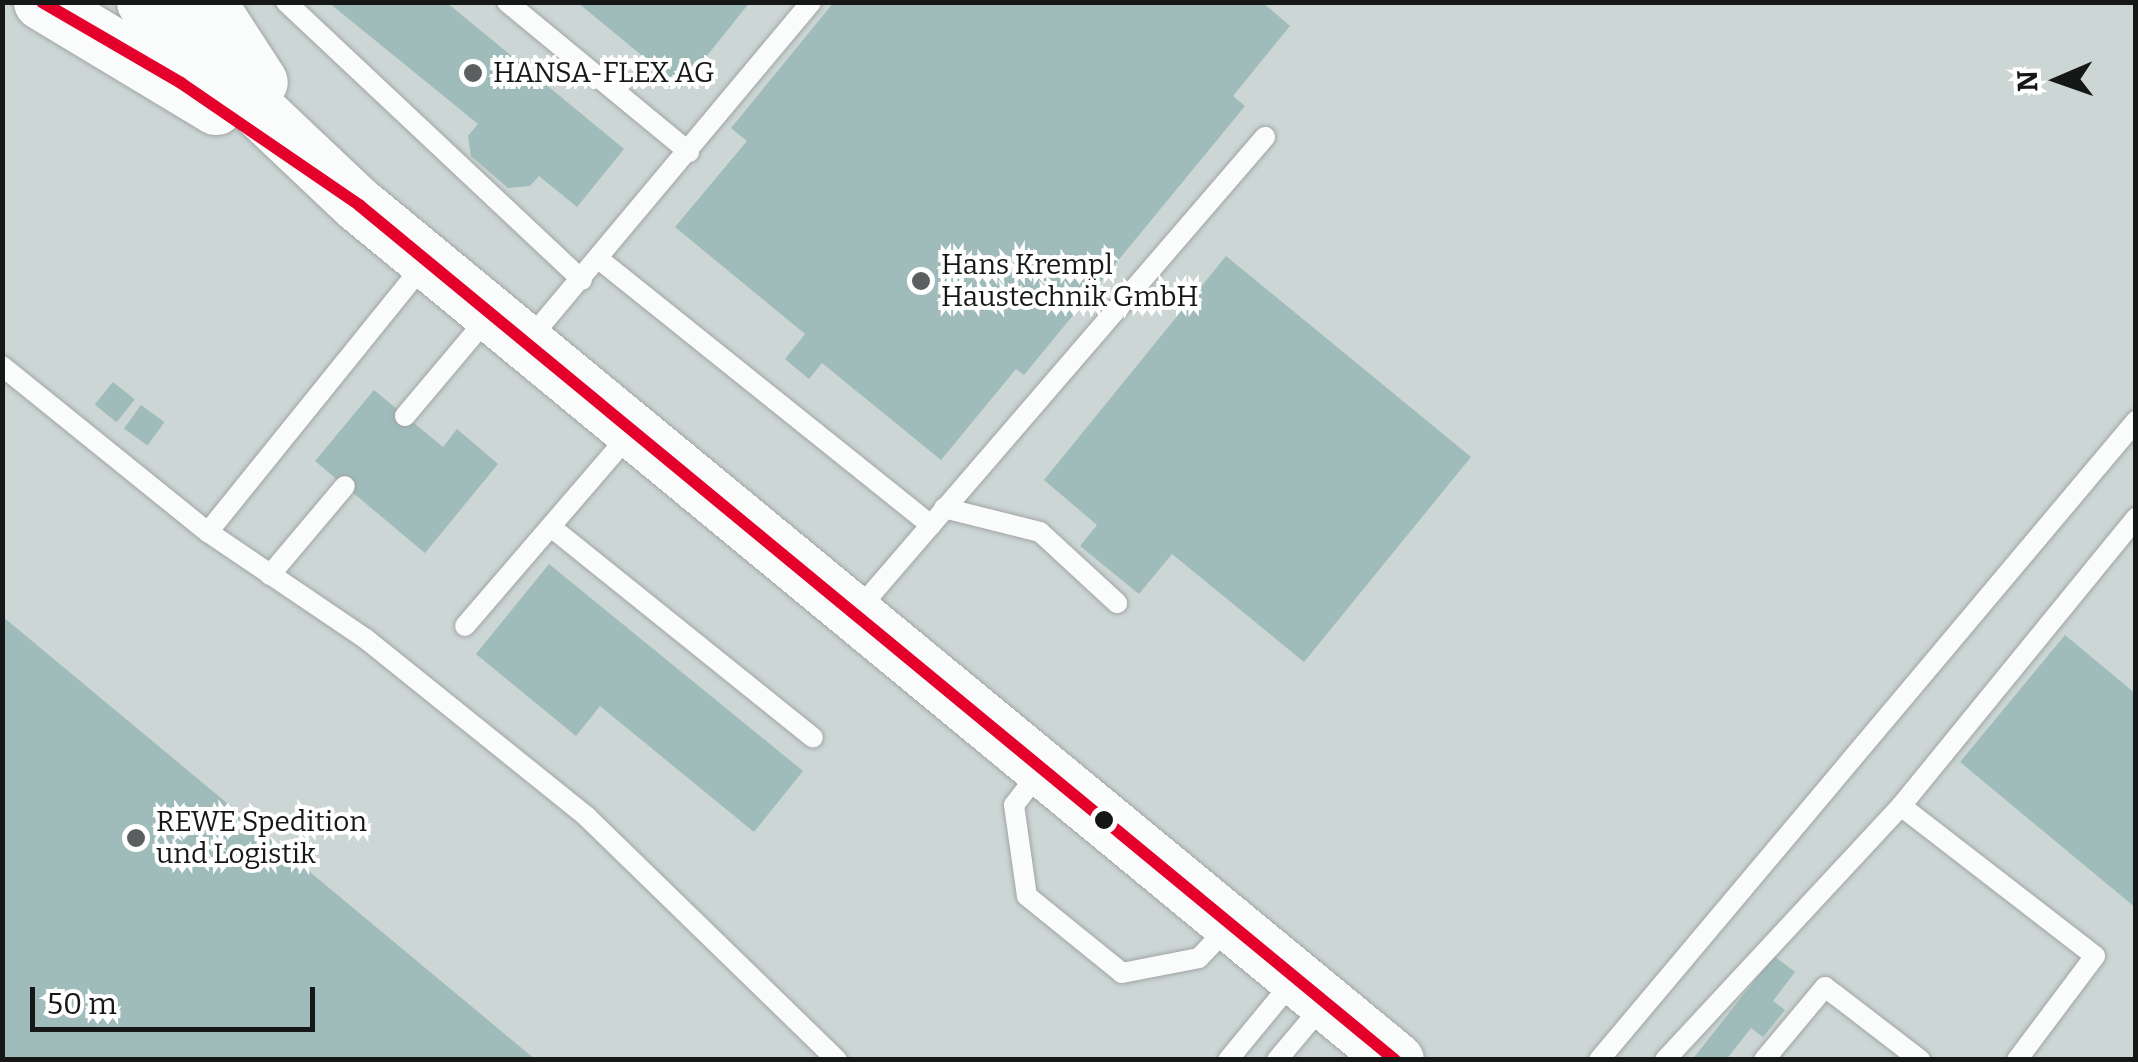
<!DOCTYPE html>
<html>
<head>
<meta charset="utf-8">
<style>
	body { margin:0 }
	#map { position:relative; width:2138px; height:1062px; overflow:hidden; background:#e0e4e4; font-family:Bitter,serif }
	div>[style] { position:absolute }
	.built>* { inset:0; background:#cbd6d5; transform-origin:0 0 }
	.building>* { inset:0; background:#9fbcba; transform-origin:0 0 }
	.roads { filter:drop-shadow(0 0 2px #a1a4a4) drop-shadow(0 0 2px #a1a4a4) }
	.lane>* { height:20px; margin:-10px; padding:0 10px; transform-origin:10px; border-radius:10px; background:#fafbfb }
	.secondary>* { height:55px; margin:-27.5px; padding:0 27.5px; transform-origin:27.5px; border-radius:27.5px; background:#fafbfb }
	.bus-1>* { height:12px; margin:-6px; padding:0 6px; transform-origin:6px; border-radius:6px; background:#e4002b }
	.dots>* { width:28px; height:28px; translate:-50% -50%; box-sizing:border-box; border:5px solid #fff; border-radius:50% }
	span { translate:-50% -50%; white-space:nowrap; text-align:center; line-height:1.15; -webkit-text-stroke:8px #fff; paint-order:stroke }
	.poi-label { font-size:28px; color:#151817 }
	.left { translate:0 -50%; text-align:left }
	.frame { position:absolute; inset:0; border:5px solid #151817; pointer-events:none }
	.north { position:absolute; left:2008px; top:30px; width:100px; height:100px; -webkit-text-stroke:8px #fff; paint-order:stroke; rotate:268deg; font-size:28px; font-weight:700; line-height:40px; text-align:center; color:#151817 }
	.north::after { content:''; display:block; margin:auto; width:35px; height:45px; background:#151817; clip-path:polygon(50% 0,100% 100%,50% 72%,0 100%) }
	.scale { position:absolute; left:30px; top:987px; width:285px; height:45px; box-sizing:border-box; border:5px solid #151817; border-top:0; padding-left:12px; font-size:30px; line-height:35px; white-space:nowrap; color:#151817; -webkit-text-stroke:8px #fff; paint-order:stroke }
</style>
</head>
<body>
<div id="map">
	<div class="built">
		<i style="left:3px;top:3px;width:2132px;height:1056px"></i>
	</div>
	<div class="building">
		<i style="clip-path:polygon(328px 2px,446px 2px,624px 149px,577px 207px,539px 176px,530px 186px,508px 188px,471px 156px,468px 136px,478px 124px)"></i>
		<i style="clip-path:polygon(577px 2px,750px 2px,681px 88px)"></i>
		<i style="clip-path:polygon(834px 2px,1262px 2px,1290px 26px,1233px 96px,1245px 106px,1024px 375px,1016px 369px,941px 460px,822px 363px,809px 379px,785px 359px,805px 334px,675px 227px,747px 141px,731px 128px)"></i>
		<i style="clip-path:polygon(1226px 256px,1471px 457px,1304px 662px,1172px 554px,1139px 594px,1080px 546px,1097px 525px,1044px 480px)"></i>
		<i style="left:113px;top:382px;width:28px;height:29px;rotate:39deg"></i>
		<i style="clip-path:polygon(374px 390px,443px 447px,457px 429px,498px 464px,425px 553px,315px 461px)"></i>
		<i style="left:141px;top:405px;width:29px;height:29px;rotate:36deg"></i>
		<i style="clip-path:polygon(549px 564px,803px 771px,754px 832px,600px 706px,576px 736px,476px 654px)"></i>
		<i style="clip-path:polygon(2px 616px,536px 1060px,2px 1060px)"></i>
		<i style="clip-path:polygon(2065px 635px,2136px 694px,2136px 908px,1960px 762px)"></i>
		<i style="clip-path:polygon(1774px 956px,1795px 972px,1773px 1001px,1785px 1010px,1763px 1037px,1751px 1028px,1726px 1060px,1692px 1060px)"></i>
	</div>
	<div class="roads">
		<div class="lane">
			<i style="left:286px;top:2px;width:406px;rotate:43.2deg"></i>
			<i style="left:507px;top:2px;width:236px;rotate:39.5deg"></i>
			<i style="left:600px;top:260px;width:424px;rotate:38.7deg"></i>
			<i style="left:527px;top:342px;width:443px;rotate:-50.1deg"></i>
			<i style="left:2px;top:366px;width:265px;rotate:38.9deg"></i>
			<i style="left:208px;top:532px;width:191px;rotate:34.1deg"></i>
			<i style="left:366px;top:639px;width:284px;rotate:38.8deg"></i>
			<i style="left:587px;top:817px;width:349px;rotate:44.2deg"></i>
			<i style="left:405px;top:416px;width:133px;rotate:-49.9deg"></i>
			<i style="left:944px;top:508px;width:99px;rotate:14deg"></i>
			<i style="left:1040px;top:532px;width:105px;rotate:42.7deg"></i>
			<i style="left:551px;top:527px;width:336px;rotate:38.8deg"></i>
			<i style="left:208px;top:532px;width:347px;rotate:-51.1deg"></i>
			<i style="left:270px;top:575px;width:116px;rotate:-49.9deg"></i>
			<i style="left:856px;top:612px;width:627px;rotate:-49.27deg"></i>
			<i style="left:465px;top:626px;width:256px;rotate:-49.3deg"></i>
			<i style="left:1041px;top:770px;width:44px;rotate:127.6deg"></i>
			<i style="left:1014px;top:805px;width:92px;rotate:81.9deg"></i>
			<i style="left:1027px;top:896px;width:122px;rotate:39deg"></i>
			<i style="left:1122px;top:973px;width:78px;rotate:-11deg"></i>
			<i style="left:1199px;top:958px;width:44px;rotate:-46.8deg"></i>
			<i style="left:1901px;top:806px;width:245px;rotate:37.7deg"></i>
			<i style="left:2095px;top:956px;width:130px;rotate:126.9deg"></i>
			<i style="left:1228px;top:1060px;width:104px;rotate:-50.5deg"></i>
			<i style="left:1277px;top:1060px;width:73px;rotate:-50deg"></i>
			<i style="left:1599px;top:1060px;width:835px;rotate:-49.96deg"></i>
			<i style="left:1665px;top:1060px;width:347px;rotate:-47.1deg"></i>
			<i style="left:1901px;top:806px;width:372px;rotate:-50.8deg"></i>
			<i style="left:1764px;top:1060px;width:95px;rotate:-50.1deg"></i>
			<i style="left:1825px;top:987px;width:120px;rotate:37.5deg"></i>
		</div>
		<div class="secondary">
			<i style="left:41px;top:2px;width:204px;rotate:31deg"></i>
			<i style="left:144px;top:2px;width:296px;rotate:43.4deg"></i>
			<i style="left:359px;top:205px;width:1344px;rotate:39.51deg"></i>
			<i style="left:208px;top:2px;width:95px;rotate:57deg"></i>
		</div>
	</div>
	<div class="bus-1">
		<i style="left:42px;top:2px;width:161px;rotate:30.2deg"></i>
		<i style="left:181px;top:83px;width:216px;rotate:34.4deg"></i>
		<i style="left:359px;top:205px;width:1343px;rotate:39.53deg"></i>
	</div>
	<div class="dots">
		<i style="left:473px;top:73px;background:#5c5f5f"></i>
		<i style="left:921px;top:281px;background:#5c5f5f"></i>
		<i style="left:1104px;top:820px;background:#151817"></i>
		<i style="left:136px;top:838px;background:#5c5f5f"></i>
	</div>
	<div class="poi-label">
		<span class="left" style="left:493px;top:73px">HANSA-FLEX AG</span>
		<span class="left" style="left:941px;top:281px">Hans Krempl<br>Haustechnik GmbH</span>
		<span class="left" style="left:156px;top:838px">REWE Spedition<br>und Logistik</span>
	</div>
	<div class="frame"></div>
	<div class="north">N</div>
	<div class="scale">50 m</div>
</div>
</body>
</html>
